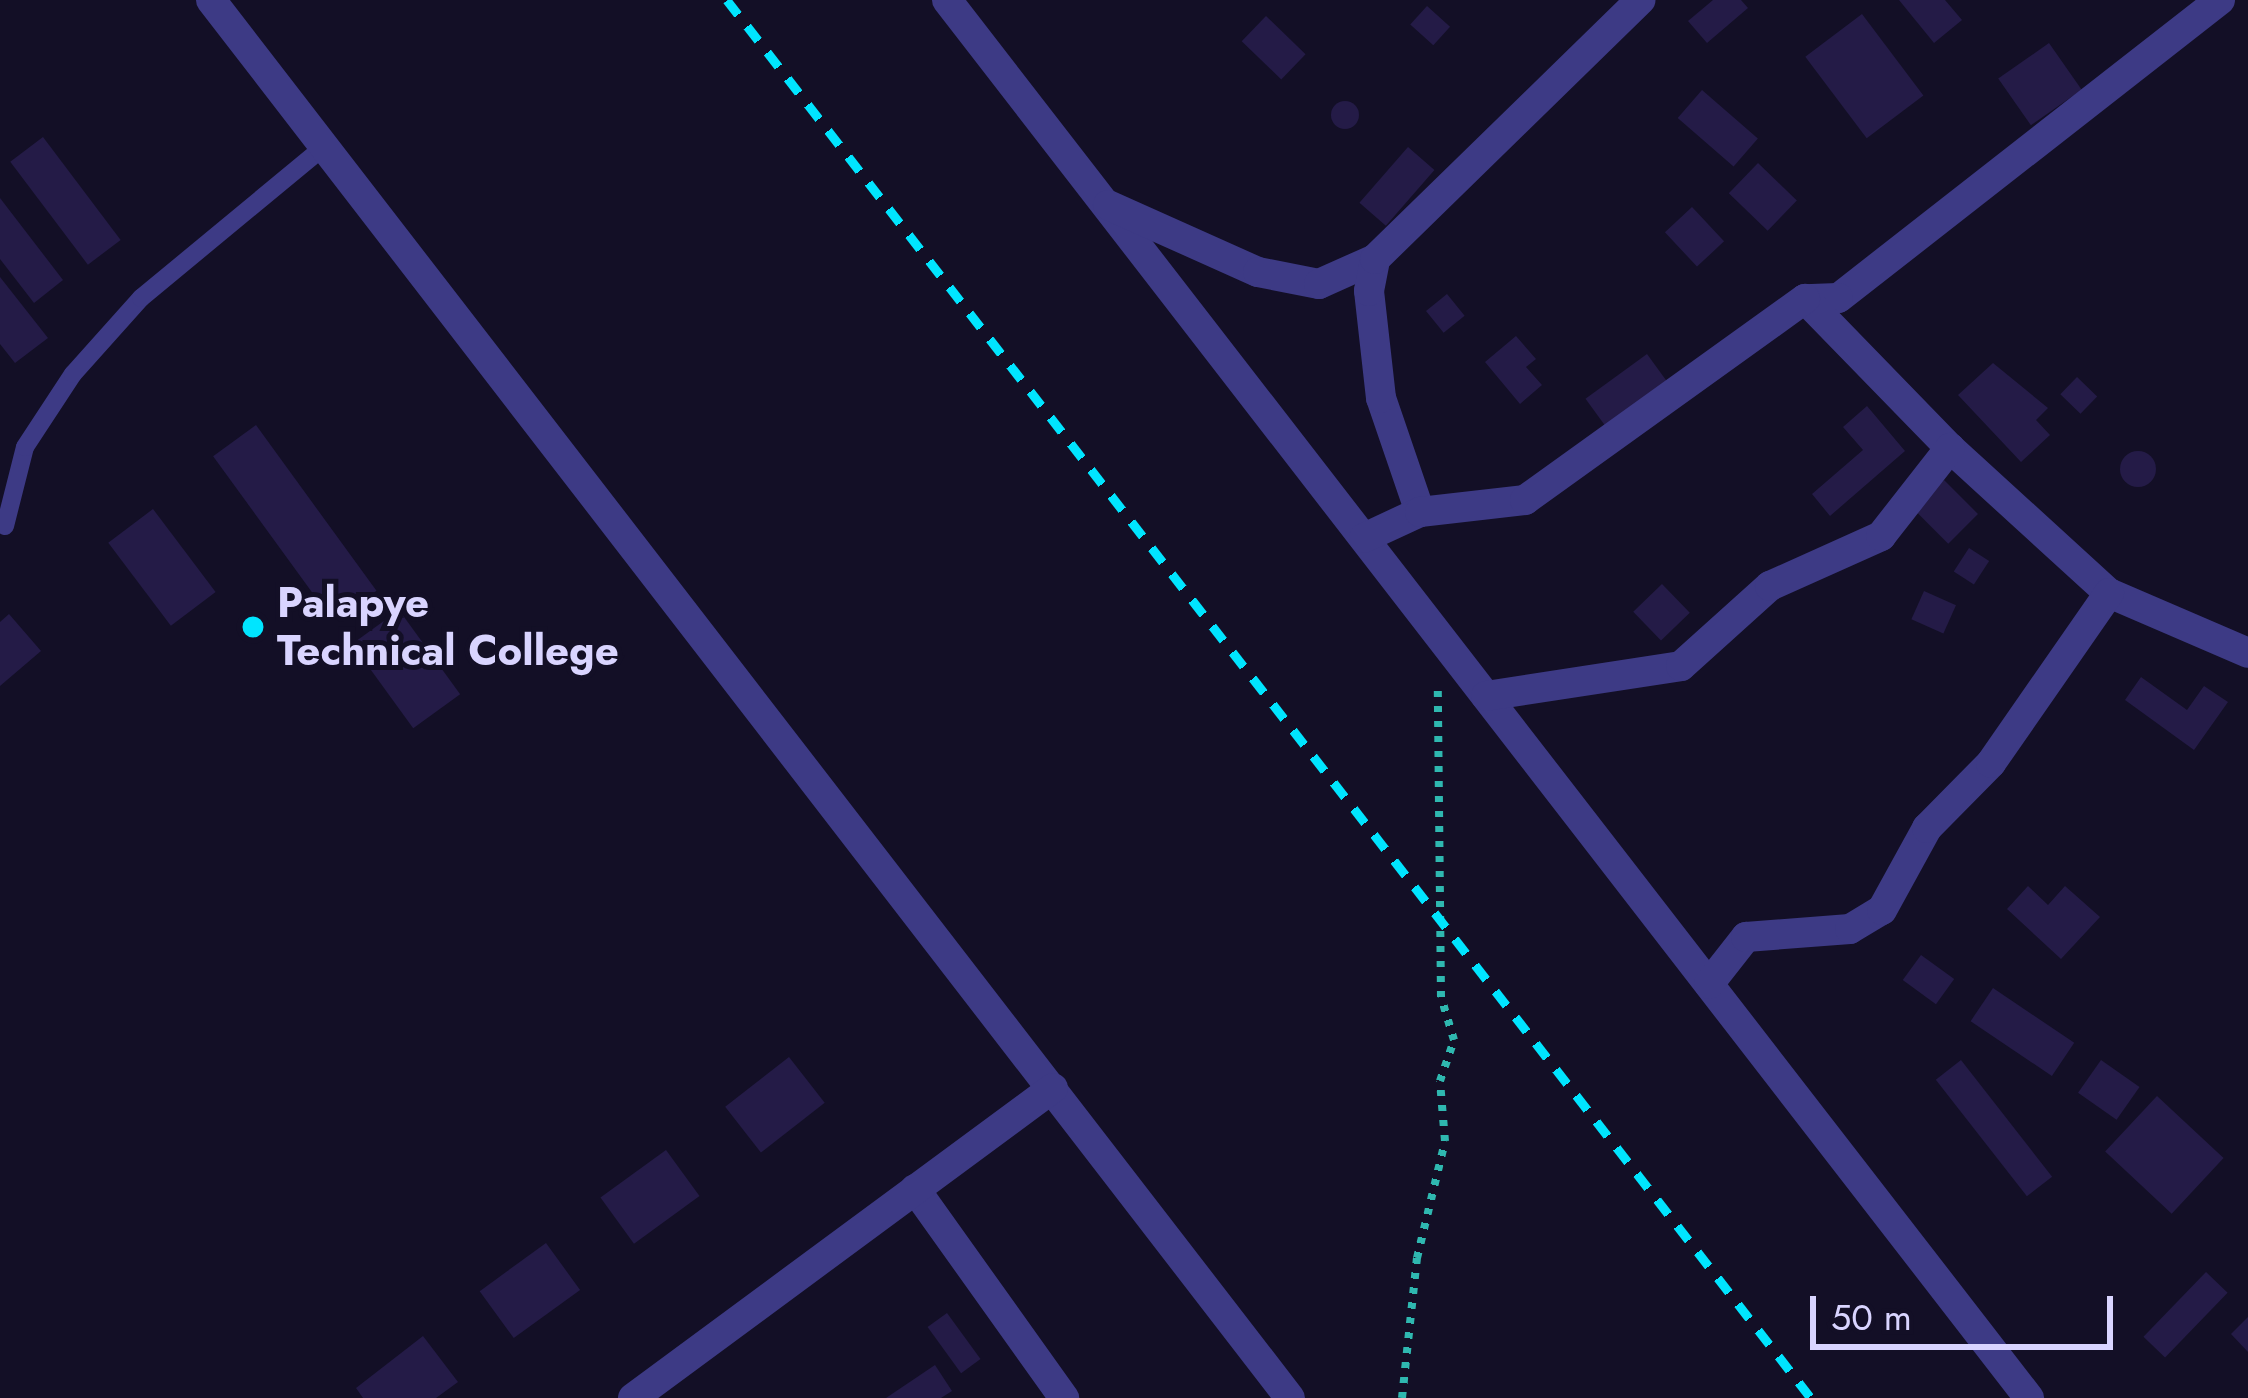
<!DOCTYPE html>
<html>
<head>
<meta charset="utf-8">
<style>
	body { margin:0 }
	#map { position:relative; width:2248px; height:1398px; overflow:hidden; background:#130f26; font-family:Jost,sans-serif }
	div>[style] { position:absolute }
	.building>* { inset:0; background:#241b47; transform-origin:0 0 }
	.round { border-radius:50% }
	.path>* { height:8px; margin-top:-4px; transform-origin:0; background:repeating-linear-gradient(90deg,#2fb8b0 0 6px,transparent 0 15px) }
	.service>* { height:18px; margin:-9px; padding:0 9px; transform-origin:9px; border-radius:9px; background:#3d3a85 }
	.minor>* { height:30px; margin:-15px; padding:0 15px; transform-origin:15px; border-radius:15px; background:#3d3a85 }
	.rail>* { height:9px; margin-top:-4.5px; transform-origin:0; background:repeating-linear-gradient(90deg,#00e5ff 0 18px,transparent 0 33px) }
	.dots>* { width:33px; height:33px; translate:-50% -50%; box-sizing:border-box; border:6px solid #130f26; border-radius:50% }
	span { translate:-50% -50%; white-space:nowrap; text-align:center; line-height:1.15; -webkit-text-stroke:10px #130f26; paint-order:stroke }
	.poi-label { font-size:42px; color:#d9d4ff; font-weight:700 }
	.left { translate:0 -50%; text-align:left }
	.scale { position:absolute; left:1810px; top:1296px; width:303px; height:54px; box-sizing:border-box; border:6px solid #d9d4ff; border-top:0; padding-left:15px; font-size:36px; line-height:42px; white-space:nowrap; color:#d9d4ff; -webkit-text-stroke:9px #130f26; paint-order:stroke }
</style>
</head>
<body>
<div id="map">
	<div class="building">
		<i style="clip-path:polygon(1713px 0,1741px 0,1748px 8px,1707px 43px,1688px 21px)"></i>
		<i style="clip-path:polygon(1899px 0,1945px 0,1962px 20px,1934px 43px)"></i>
		<i style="left:1427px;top:6px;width:31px;height:25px;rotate:42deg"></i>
		<i style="left:1862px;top:14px;width:102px;height:71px;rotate:53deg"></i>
		<i style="left:1266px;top:16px;width:55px;height:35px;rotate:44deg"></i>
		<i style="left:2049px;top:43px;width:57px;height:62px;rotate:55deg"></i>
		<i style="left:1702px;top:90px;width:74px;height:37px;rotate:41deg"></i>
		<i class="round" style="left:1331px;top:101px;width:28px;height:28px"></i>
		<i style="left:43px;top:137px;width:129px;height:41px;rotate:53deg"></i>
		<i style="left:1408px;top:147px;width:35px;height:74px;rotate:41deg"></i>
		<i style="left:1758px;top:163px;width:54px;height:42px;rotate:44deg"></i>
		<i style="clip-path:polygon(0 198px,63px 280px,34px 303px,0 259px)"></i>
		<i style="left:1692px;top:207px;width:47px;height:37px;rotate:47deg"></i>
		<i style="clip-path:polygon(0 277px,48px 338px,15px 363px,0 344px)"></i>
		<i style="left:1447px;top:294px;width:28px;height:27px;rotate:51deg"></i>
		<i style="clip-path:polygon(1516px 336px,1536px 359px,1526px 367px,1542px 385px,1520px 404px,1485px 362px)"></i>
		<i style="left:1647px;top:354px;width:39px;height:76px;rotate:54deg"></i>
		<i style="clip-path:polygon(1993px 363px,2048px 408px,2036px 420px,2050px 435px,2021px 462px,1958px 395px)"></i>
		<i style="left:2077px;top:377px;width:28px;height:24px;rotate:44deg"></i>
		<i style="clip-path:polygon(1867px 406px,1905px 451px,1830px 516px,1812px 494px,1863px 450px,1843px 427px)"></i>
		<i style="left:256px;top:425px;width:205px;height:53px;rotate:54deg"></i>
		<i class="round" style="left:2120px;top:451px;width:36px;height:36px"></i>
		<i style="left:1944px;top:480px;width:48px;height:42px;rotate:45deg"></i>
		<i style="left:153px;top:509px;width:104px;height:56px;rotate:53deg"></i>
		<i style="left:1969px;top:548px;width:24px;height:28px;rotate:33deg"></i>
		<i style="left:1662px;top:584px;width:40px;height:40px;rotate:46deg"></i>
		<i style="left:1924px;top:591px;width:35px;height:31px;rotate:24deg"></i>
		<i style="left:399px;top:610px;width:104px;height:58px;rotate:54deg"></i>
		<i style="clip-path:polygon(9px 614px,41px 651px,0 686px,0 622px)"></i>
		<i style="clip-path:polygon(2141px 677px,2187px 710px,2204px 686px,2228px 702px,2194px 750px,2125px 700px)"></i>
		<i style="clip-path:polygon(2028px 886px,2048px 905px,2065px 886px,2100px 917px,2061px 959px,2007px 909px)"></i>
		<i style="left:1921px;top:955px;width:41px;height:31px;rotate:36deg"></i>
		<i style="left:1993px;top:988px;width:98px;height:40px;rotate:34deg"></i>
		<i style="left:789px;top:1057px;width:58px;height:81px;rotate:52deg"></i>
		<i style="left:1961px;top:1060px;width:148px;height:32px;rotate:52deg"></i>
		<i style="left:2101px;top:1060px;width:47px;height:40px;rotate:35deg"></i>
		<i style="left:2157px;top:1096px;width:91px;height:76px;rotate:43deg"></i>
		<i style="left:666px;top:1150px;width:57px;height:81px;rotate:54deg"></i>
		<i style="left:546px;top:1243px;width:58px;height:82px;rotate:54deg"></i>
		<i style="left:2206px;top:1272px;width:30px;height:90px;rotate:44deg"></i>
		<i style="left:947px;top:1313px;width:57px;height:24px;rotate:54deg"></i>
		<i style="clip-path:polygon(2248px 1317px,2248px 1352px,2231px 1334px)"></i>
		<i style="clip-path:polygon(423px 1336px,458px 1382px,436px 1398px,363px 1398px,356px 1388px)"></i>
		<i style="clip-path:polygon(935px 1365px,952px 1391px,941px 1398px,886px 1398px)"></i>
	</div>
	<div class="path">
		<i style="left:1402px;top:1398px;width:141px;rotate:-83.9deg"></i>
		<i style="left:1417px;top:1258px;width:120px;rotate:-76.5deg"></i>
		<i style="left:1445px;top:1141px;width:60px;rotate:-94.8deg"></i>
		<i style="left:1440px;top:1081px;width:43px;rotate:-71.1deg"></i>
		<i style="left:1454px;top:1040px;width:45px;rotate:-106.8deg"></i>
		<i style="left:1441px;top:997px;width:309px;rotate:-90.6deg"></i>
	</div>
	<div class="service">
		<i style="left:5px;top:526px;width:81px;rotate:-75.8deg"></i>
		<i style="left:25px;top:447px;width:87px;rotate:-56.7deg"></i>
		<i style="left:73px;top:374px;width:102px;rotate:-48.2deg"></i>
		<i style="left:141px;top:298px;width:235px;rotate:-39.6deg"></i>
	</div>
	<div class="minor">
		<i style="left:211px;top:0;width:1766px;rotate:52.34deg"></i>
		<i style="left:947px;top:0;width:1768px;rotate:52.26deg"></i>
		<i style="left:2220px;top:0;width:484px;rotate:142deg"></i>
		<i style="left:1838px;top:298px;width:33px;rotate:178deg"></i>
		<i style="left:1805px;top:299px;width:208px;rotate:45.8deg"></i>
		<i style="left:1950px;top:448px;width:215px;rotate:42.4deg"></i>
		<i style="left:2109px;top:593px;width:151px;rotate:23.3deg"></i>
		<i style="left:1108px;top:205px;width:164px;rotate:24.1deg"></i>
		<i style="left:1258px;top:272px;width:62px;rotate:11.1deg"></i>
		<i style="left:1319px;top:284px;width:61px;rotate:-24.1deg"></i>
		<i style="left:1420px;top:512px;width:120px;rotate:-108.9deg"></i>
		<i style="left:1381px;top:398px;width:108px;rotate:-96.4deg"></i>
		<i style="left:1369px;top:291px;width:33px;rotate:-79deg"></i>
		<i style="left:1375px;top:259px;width:371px;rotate:-44.3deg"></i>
		<i style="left:1364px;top:538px;width:62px;rotate:-24.9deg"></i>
		<i style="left:1420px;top:512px;width:106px;rotate:-6.5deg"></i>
		<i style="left:1525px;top:500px;width:345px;rotate:-35.7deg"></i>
		<i style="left:1486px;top:696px;width:197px;rotate:-8.7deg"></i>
		<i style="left:1681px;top:666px;width:120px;rotate:-42deg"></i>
		<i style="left:1770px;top:586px;width:122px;rotate:-24.2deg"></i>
		<i style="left:1881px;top:536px;width:112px;rotate:-51.9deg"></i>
		<i style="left:1709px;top:984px;width:60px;rotate:-51.8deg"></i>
		<i style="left:1746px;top:937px;width:104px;rotate:-4.4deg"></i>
		<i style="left:1850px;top:929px;width:37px;rotate:-31deg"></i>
		<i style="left:1882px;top:910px;width:94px;rotate:-61.2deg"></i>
		<i style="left:1927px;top:828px;width:91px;rotate:-45.4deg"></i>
		<i style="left:1991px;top:763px;width:207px;rotate:-55.2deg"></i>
		<i style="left:915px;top:1189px;width:257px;rotate:54.5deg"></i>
		<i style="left:633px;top:1398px;width:522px;rotate:-36.43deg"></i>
	</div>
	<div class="rail">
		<i style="left:727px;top:0;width:1769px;rotate:52.21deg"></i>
	</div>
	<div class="dots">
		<i style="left:253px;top:627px;background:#00e5ff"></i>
	</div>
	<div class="poi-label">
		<span class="left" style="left:277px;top:627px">Palapye<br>Technical College</span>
	</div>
	<div class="scale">50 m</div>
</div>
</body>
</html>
